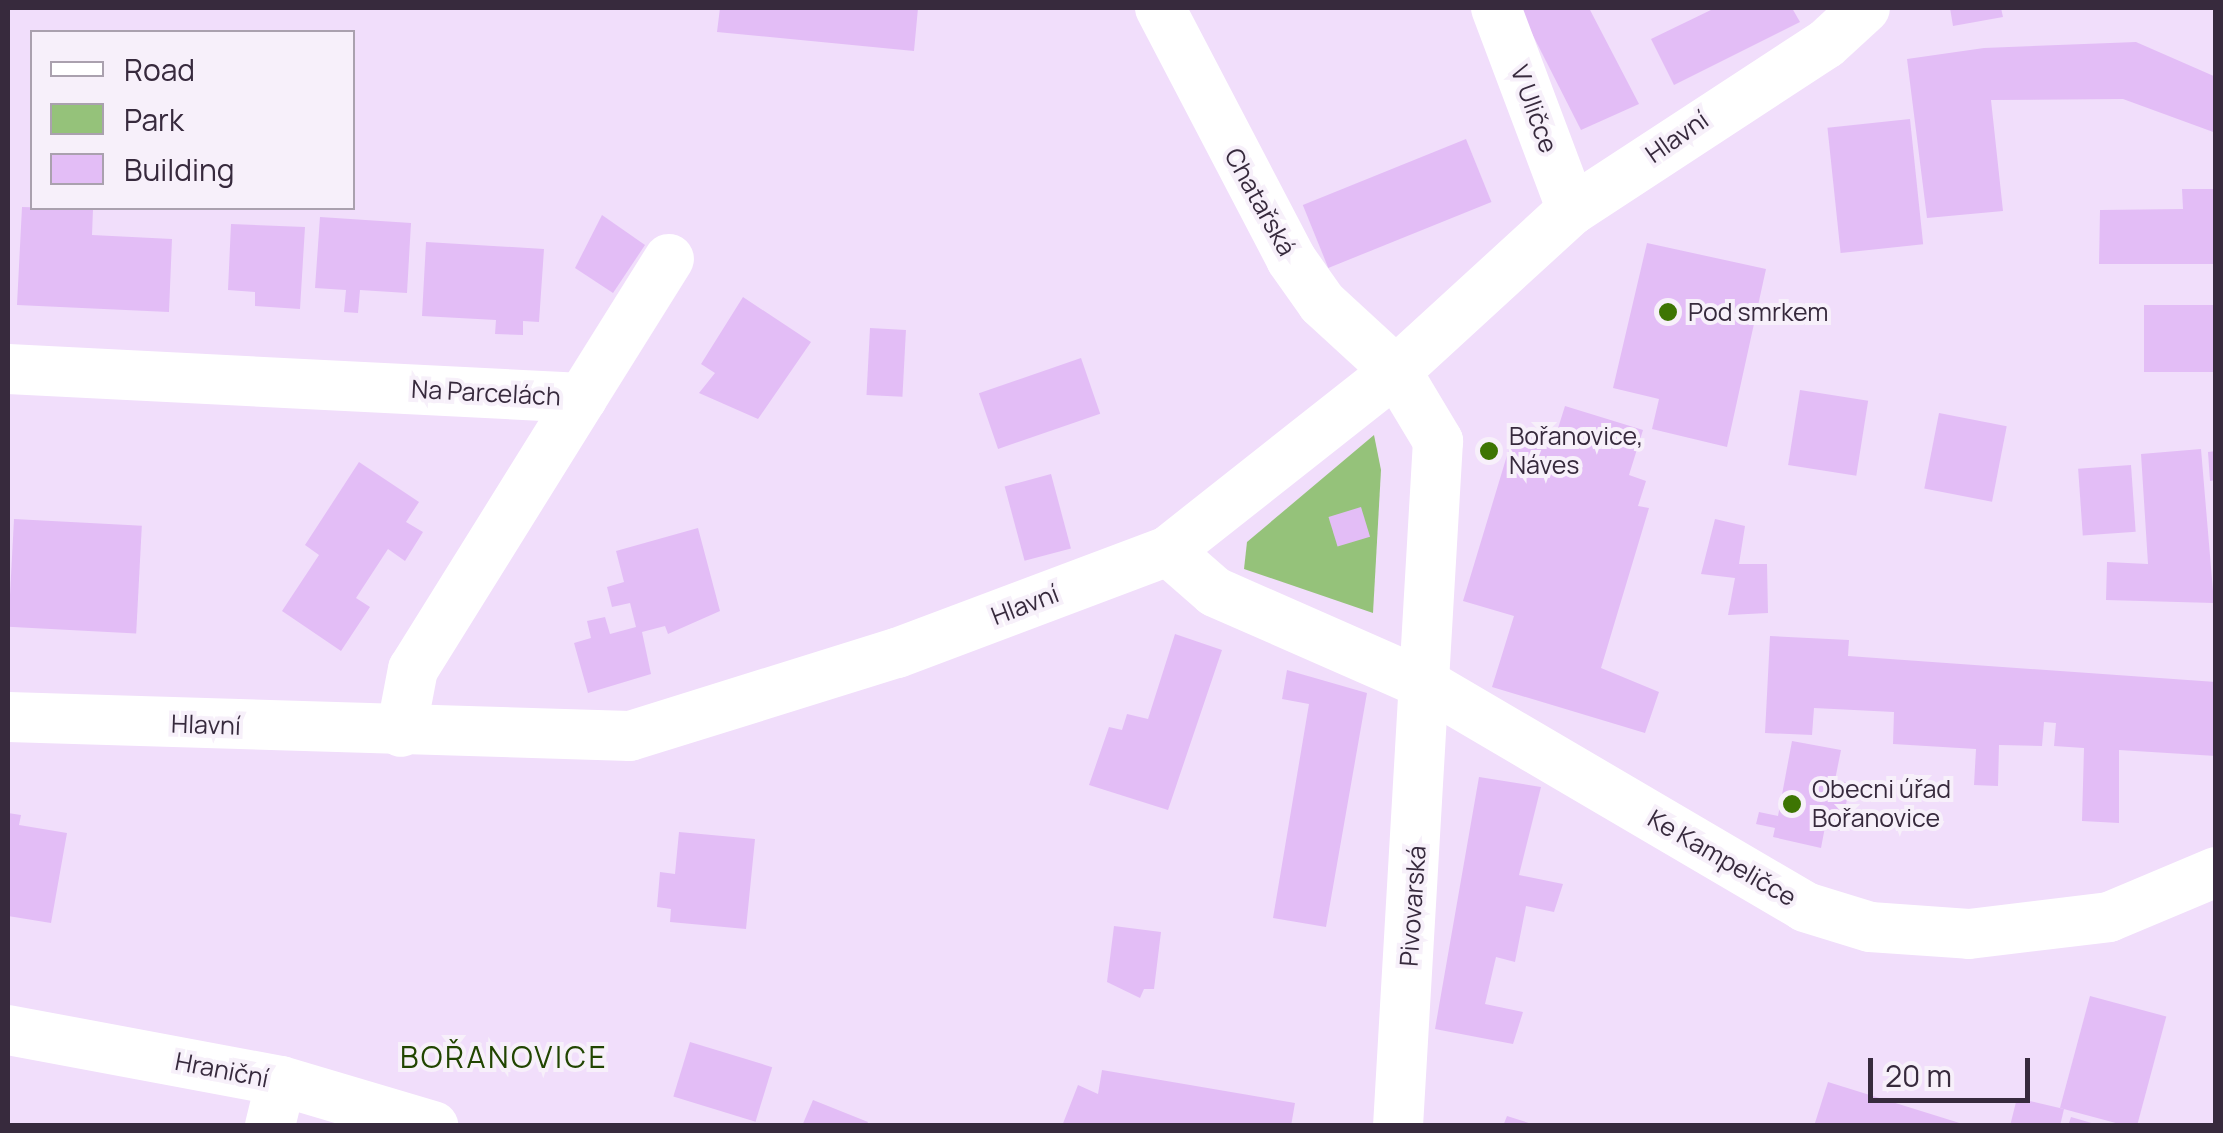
<!DOCTYPE html>
<html>
<head>
<meta charset="utf-8">
<style>
	body { margin:0 }
	#map { position:relative; width:2223px; height:1133px; overflow:hidden; background:#f1defb; font-family:Manrope,sans-serif }
	div>[style] { position:absolute }
	.green>* { inset:0; background:#95c27a }
	.building>* { inset:0; background:#e3bdf6; transform-origin:0 0 }
	.minor>* { height:50px; margin:-25px; padding:0 25px; transform-origin:25px; border-radius:25px; background:#fff }
	.dots>* { width:28px; height:28px; translate:-50% -50%; box-sizing:border-box; border:5px solid #f7f0fa; border-radius:50% }
	span { translate:-50% -50%; white-space:nowrap; text-align:center; line-height:1.15; -webkit-text-stroke:8px #f7f0fa; paint-order:stroke }
	.street-label { font-size:25px; color:#372a3d }
	.poi-label { font-size:25px; color:#372a3d }
	.left { translate:0 -50%; text-align:left }
	.quarter-label { font-size:30px; color:#214501; letter-spacing:2.5px }
	.frame { position:absolute; inset:0; border:10px solid #372a3d; pointer-events:none }
	.legend { position:absolute; left:30px; top:30px; width:325px; height:180px; box-sizing:border-box; background:#f7f0fa; border:2px solid #aaa1ae; margin:0; padding:12px 18px; list-style:none; font-size:30px; color:#372a3d }
	.legend li { display:flex; align-items:center; gap:20px; height:50px }
	.legend b { width:50px; border:2px solid #aaa1ae }
	.scale { position:absolute; left:1868px; top:1058px; width:162px; height:45px; box-sizing:border-box; border:5px solid #372a3d; border-top:0; padding-left:12px; font-size:30px; line-height:35px; white-space:nowrap; color:#372a3d; -webkit-text-stroke:8px #f7f0fa; paint-order:stroke }
</style>
</head>
<body>
<div id="map">
	<div class="green">
		<i style="clip-path:polygon(1374px 435px,1381px 470px,1373px 613px,1244px 569px,1247px 542px)"></i>
	</div>
	<div class="building">
		<i style="clip-path:polygon(720px 8px,918px 8px,914px 51px,717px 32px)"></i>
		<i style="clip-path:polygon(1519px 8px,1589px 8px,1639px 104px,1581px 130px)"></i>
		<i style="clip-path:polygon(1715px 8px,1792px 8px,1800px 22px,1674px 85px,1651px 39px)"></i>
		<i style="clip-path:polygon(1950px 8px,2001px 8px,2003px 17px,1953px 26px)"></i>
		<i style="clip-path:polygon(2136px 42px,2216px 77px,2216px 133px,2123px 99px,1991px 100px,2003px 211px,1927px 218px,1907px 59px,1984px 48px)"></i>
		<i style="left:1910px;top:119px;width:126px;height:83px;rotate:84deg"></i>
		<i style="left:1466px;top:139px;width:68px;height:176px;rotate:68deg"></i>
		<i style="clip-path:polygon(2182px 189px,2216px 189px,2216px 264px,2099px 264px,2100px 210px,2183px 209px)"></i>
		<i style="clip-path:polygon(22px 207px,93px 209px,92px 235px,172px 239px,169px 312px,17px 305px)"></i>
		<i style="clip-path:polygon(602px 215px,645px 245px,613px 293px,575px 268px)"></i>
		<i style="clip-path:polygon(320px 217px,411px 223px,407px 293px,360px 290px,358px 313px,344px 312px,346px 290px,315px 288px)"></i>
		<i style="clip-path:polygon(231px 224px,305px 227px,300px 309px,255px 306px,255px 292px,228px 290px)"></i>
		<i style="clip-path:polygon(426px 242px,544px 249px,539px 322px,523px 321px,523px 335px,495px 334px,496px 320px,422px 316px)"></i>
		<i style="clip-path:polygon(1647px 243px,1766px 269px,1727px 447px,1652px 429px,1659px 399px,1613px 388px)"></i>
		<i style="clip-path:polygon(743px 297px,811px 342px,758px 419px,699px 393px,715px 373px,701px 364px)"></i>
		<i style="left:2216px;top:305px;width:67px;height:72px;rotate:90deg"></i>
		<i style="left:870px;top:328px;width:36px;height:67px;rotate:3deg"></i>
		<i style="left:1081px;top:358px;width:59px;height:108px;rotate:71deg"></i>
		<i style="left:1800px;top:390px;width:69px;height:76px;rotate:9deg"></i>
		<i style="clip-path:polygon(1565px 406px,1643px 430px,1629px 475px,1646px 481px,1638px 506px,1649px 508px,1601px 668px,1659px 692px,1645px 733px,1492px 687px,1514px 616px,1463px 601px,1515px 429px,1554px 441px)"></i>
		<i style="left:1939px;top:413px;width:69px;height:77px;rotate:11deg"></i>
		<i style="clip-path:polygon(2201px 449px,2214px 603px,2106px 600px,2107px 562px,2148px 564px,2141px 454px)"></i>
		<i style="clip-path:polygon(2216px 451px,2216px 480px,2210px 481px,2208px 452px)"></i>
		<i style="clip-path:polygon(359px 462px,419px 502px,406px 522px,423px 532px,405px 561px,388px 549px,356px 598px,370px 607px,341px 651px,282px 611px,319px 555px,305px 545px)"></i>
		<i style="left:2131px;top:465px;width:67px;height:53px;rotate:86deg"></i>
		<i style="left:1051px;top:474px;width:77px;height:48px;rotate:75deg"></i>
		<i style="left:1361px;top:507px;width:31px;height:34px;rotate:73deg"></i>
		<i style="left:14px;top:519px;width:128px;height:108px;rotate:3deg"></i>
		<i style="clip-path:polygon(1715px 519px,1745px 526px,1739px 564px,1767px 564px,1768px 613px,1728px 615px,1735px 578px,1701px 574px)"></i>
		<i style="clip-path:polygon(698px 528px,720px 611px,668px 634px,665px 626px,642px 632px,651px 674px,588px 693px,574px 643px,591px 638px,587px 621px,605px 617px,610px 634px,636px 627px,630px 603px,612px 607px,607px 587px,624px 582px,616px 551px)"></i>
		<i style="clip-path:polygon(1175px 634px,1222px 650px,1168px 810px,1089px 785px,1109px 727px,1122px 730px,1127px 714px,1148px 719px)"></i>
		<i style="clip-path:polygon(1770px 636px,1849px 640px,1848px 656px,2216px 682px,2216px 756px,2119px 750px,2119px 823px,2082px 821px,2084px 748px,2054px 746px,2056px 723px,2044px 722px,2042px 746px,1999px 745px,1998px 786px,1974px 785px,1976px 749px,1893px 744px,1894px 712px,1814px 708px,1812px 735px,1765px 733px)"></i>
		<i style="clip-path:polygon(1287px 670px,1367px 693px,1326px 927px,1273px 918px,1309px 704px,1282px 699px)"></i>
		<i style="clip-path:polygon(1792px 741px,1841px 750px,1835px 780px,1850px 783px,1841px 831px,1825px 827px,1821px 848px,1773px 837px,1775px 828px,1756px 824px,1759px 812px,1778px 816px)"></i>
		<i style="clip-path:polygon(1479px 777px,1541px 787px,1519px 875px,1563px 884px,1554px 912px,1526px 906px,1515px 962px,1496px 957px,1485px 1004px,1523px 1012px,1513px 1044px,1435px 1029px)"></i>
		<i style="clip-path:polygon(8px 813px,21px 815px,19px 825px,67px 833px,51px 923px,8px 916px)"></i>
		<i style="clip-path:polygon(679px 832px,755px 839px,746px 929px,670px 922px,671px 909px,657px 907px,660px 872px,675px 874px)"></i>
		<i style="clip-path:polygon(1114px 926px,1161px 932px,1154px 989px,1144px 989px,1140px 998px,1107px 982px)"></i>
		<i style="left:2090px;top:996px;width:79px;height:116px;rotate:15deg"></i>
		<i style="left:690px;top:1042px;width:86px;height:57px;rotate:17deg"></i>
		<i style="clip-path:polygon(1102px 1070px,1295px 1103px,1291px 1126px,1062px 1126px,1078px 1085px,1098px 1094px)"></i>
		<i style="clip-path:polygon(1828px 1082px,1966px 1125px,1966px 1126px,1814px 1126px)"></i>
		<i style="clip-path:polygon(2017px 1098px,2064px 1109px,2060px 1126px,2010px 1126px)"></i>
		<i style="clip-path:polygon(813px 1100px,868px 1122px,866px 1126px,802px 1126px)"></i>
		<i style="clip-path:polygon(1507px 1116px,1535px 1125px,1535px 1126px,1503px 1126px)"></i>
		<i style="clip-path:polygon(2071px 1117px,2095px 1124px,2095px 1126px,2068px 1126px)"></i>
	</div>
	<div class="minor">
		<i style="left:1160px;top:8px;width:283px;rotate:62.4deg"></i>
		<i style="left:1291px;top:259px;width:54px;rotate:54.8deg"></i>
		<i style="left:1322px;top:303px;width:100px;rotate:42.6deg"></i>
		<i style="left:1396px;top:371px;width:82px;rotate:59deg"></i>
		<i style="left:1438px;top:441px;width:686px;rotate:93.34deg"></i>
		<i style="left:1496px;top:8px;width:216px;rotate:69.4deg"></i>
		<i style="left:8px;top:369px;width:575px;rotate:2.89deg"></i>
		<i style="left:582px;top:398px;width:319px;rotate:121.9deg"></i>
		<i style="left:413px;top:669px;width:64px;rotate:100.8deg"></i>
		<i style="left:582px;top:398px;width:164px;rotate:-58deg"></i>
		<i style="left:1168px;top:551px;width:62px;rotate:41.1deg"></i>
		<i style="left:1215px;top:592px;width:234px;rotate:23.7deg"></i>
		<i style="left:1429px;top:686px;width:436px;rotate:30.4deg"></i>
		<i style="left:1805px;top:907px;width:68px;rotate:17.1deg"></i>
		<i style="left:1870px;top:927px;width:99px;rotate:4deg"></i>
		<i style="left:1969px;top:934px;width:141px;rotate:-6.9deg"></i>
		<i style="left:2109px;top:917px;width:116px;rotate:-22.8deg"></i>
		<i style="left:8px;top:717px;width:622px;rotate:1.75deg"></i>
		<i style="left:630px;top:736px;width:280px;rotate:-17.3deg"></i>
		<i style="left:897px;top:653px;width:290px;rotate:-20.6deg"></i>
		<i style="left:1168px;top:551px;width:290px;rotate:-38.3deg"></i>
		<i style="left:1396px;top:371px;width:239px;rotate:-42.5deg"></i>
		<i style="left:1572px;top:210px;width:303px;rotate:-33.2deg"></i>
		<i style="left:1826px;top:44px;width:53px;rotate:-42.7deg"></i>
		<i style="left:8px;top:1030px;width:278px;rotate:10.6deg"></i>
		<i style="left:281px;top:1081px;width:159px;rotate:16.5deg"></i>
		<i style="left:270px;top:1126px;width:46px;rotate:-76.3deg"></i>
	</div>
	<div class="dots">
		<i style="left:1668px;top:312px;background:#3d7503"></i>
		<i style="left:1489px;top:451px;background:#3d7503"></i>
		<i style="left:1792px;top:804px;background:#3d7503"></i>
	</div>
	<div class="street-label">
		<span style="left:1534px;top:109px;rotate:70deg">V Uličce</span>
		<span style="left:1677px;top:137px;rotate:-35deg">Hlavní</span>
		<span style="left:1260px;top:202px;rotate:61deg">Chatařská</span>
		<span style="left:486px;top:393px;rotate:3deg">Na Parcelách</span>
		<span style="left:1025px;top:605px;rotate:-21deg">Hlavní</span>
		<span style="left:206px;top:725px;rotate:2deg">Hlavní</span>
		<span style="left:1722px;top:858px;rotate:30deg">Ke Kampeličce</span>
		<span style="left:1413px;top:906px;rotate:-86deg">Pivovarská</span>
		<span style="left:222px;top:1070px;rotate:11deg">Hraniční</span>
	</div>
	<div class="poi-label">
		<span class="left" style="left:1688px;top:312px">Pod smrkem</span>
		<span class="left" style="left:1509px;top:451px">Bořanovice,<br>Náves</span>
		<span class="left" style="left:1812px;top:804px">Obecni úřad<br>Bořanovice</span>
	</div>
	<div class="quarter-label">
		<span style="left:504px;top:1057px">BOŘANOVICE</span>
	</div>
	<div class="frame"></div>
	<ul class="legend">
	<li><b style="height:12px;background:#fff"></b>Road</li>
	<li><b style="height:28px;background:#95c27a"></b>Park</li>
	<li><b style="height:28px;background:#e3bdf6"></b>Building</li>
	</ul>
	<div class="scale">20 m</div>
</div>
</body>
</html>
